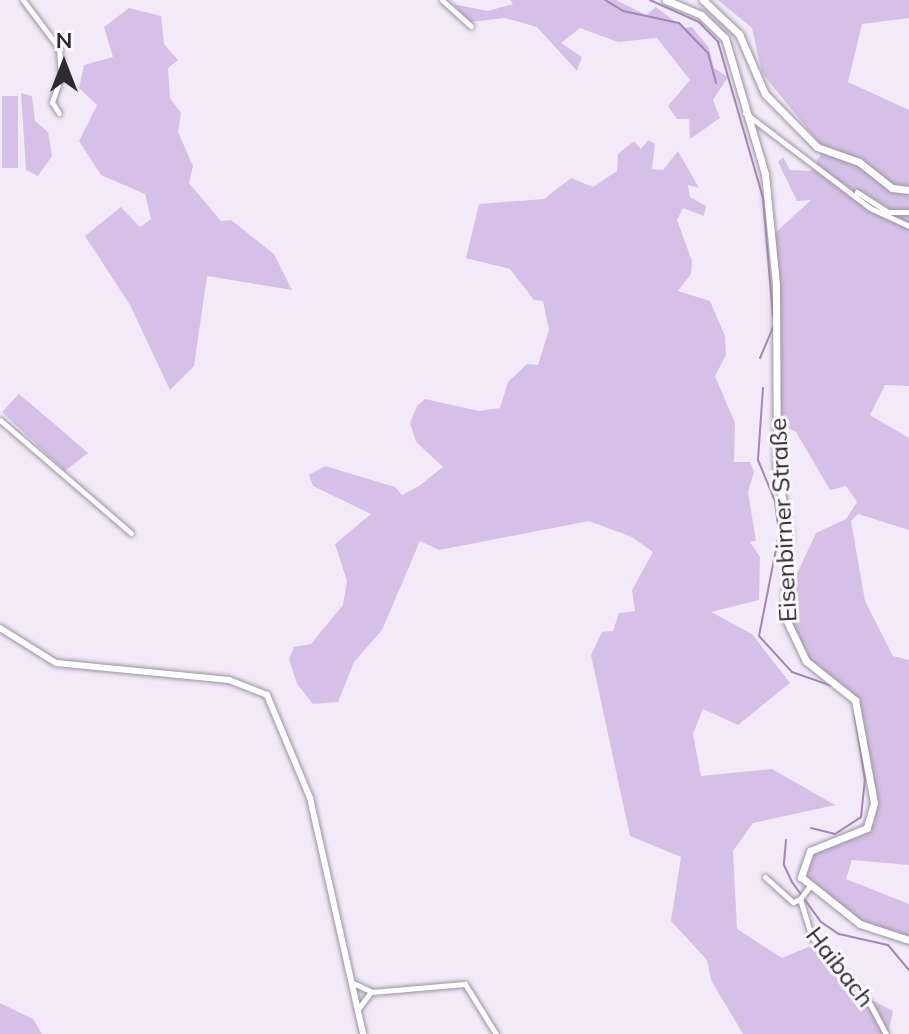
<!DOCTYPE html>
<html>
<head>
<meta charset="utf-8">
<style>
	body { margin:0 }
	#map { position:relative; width:909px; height:1034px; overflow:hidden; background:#f3eaf9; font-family:Mulish,sans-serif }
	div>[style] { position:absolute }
	.green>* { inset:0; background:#d7c0e7; transform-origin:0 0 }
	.stream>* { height:2px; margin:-1px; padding:0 1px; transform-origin:1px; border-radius:1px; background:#a484ba }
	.roads { filter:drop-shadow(0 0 2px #9b93a1) drop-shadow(0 0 2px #9b93a1) }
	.minor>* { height:5px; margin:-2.5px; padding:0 2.5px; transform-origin:2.5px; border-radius:2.5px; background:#fff }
	.tertiary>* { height:6px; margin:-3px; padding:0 3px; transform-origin:3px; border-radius:3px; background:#fff }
	.secondary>* { height:7px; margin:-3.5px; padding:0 3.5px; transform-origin:3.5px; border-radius:3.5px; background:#fff }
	span { translate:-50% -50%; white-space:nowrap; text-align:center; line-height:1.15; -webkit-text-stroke:6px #fcfafd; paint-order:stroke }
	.street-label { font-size:24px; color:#2d2a30 }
	.north { position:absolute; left:24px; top:24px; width:80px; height:80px; -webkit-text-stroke:6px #fcfafd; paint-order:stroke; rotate:0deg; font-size:22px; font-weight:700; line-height:32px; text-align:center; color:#2d2a30 }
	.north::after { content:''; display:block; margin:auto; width:28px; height:36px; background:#2d2a30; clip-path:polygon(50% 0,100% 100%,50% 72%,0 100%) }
</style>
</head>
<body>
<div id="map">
	<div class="green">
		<i style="clip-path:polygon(510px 0,616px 0,646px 15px,656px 7px,683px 28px,692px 27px,709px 48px,714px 68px,728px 77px,713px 100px,720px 118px,690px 139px,689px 119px,677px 119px,668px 106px,690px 80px,657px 38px,618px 42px,580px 28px,561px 43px,582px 57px,577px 71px,537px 27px,505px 18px,470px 22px,453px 4px,488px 11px,513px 4px)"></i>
		<i style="clip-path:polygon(718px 0,909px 0,909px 18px,862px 24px,848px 82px,909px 110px,909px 386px,885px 385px,870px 415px,909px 438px,909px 530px,858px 514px,851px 521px,865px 601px,893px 656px,909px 660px,909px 865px,852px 860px,846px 879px,909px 904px,909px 938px,865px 924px,808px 880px,806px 864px,815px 853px,862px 835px,875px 823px,877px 804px,860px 704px,808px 659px,793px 633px,788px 593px,816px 533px,846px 519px,857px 502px,846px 486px,830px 490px,796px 432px,780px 424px,775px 233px,811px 200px,797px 201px,778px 162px,783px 157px,790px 170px,811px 171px,824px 149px,762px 73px,752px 28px)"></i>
		<i style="clip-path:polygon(129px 8px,161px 16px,164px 44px,178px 60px,168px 68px,170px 98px,181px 113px,178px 132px,193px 166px,189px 183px,221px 221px,231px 220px,274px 254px,292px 290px,207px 276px,194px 366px,170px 390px,130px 305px,85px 236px,121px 207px,140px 227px,151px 219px,145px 194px,101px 175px,79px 141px,97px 105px,79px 88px,84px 65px,113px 57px,104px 27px)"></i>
		<i style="clip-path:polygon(21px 93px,32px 96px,35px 121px,48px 132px,52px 156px,38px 176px,26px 170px)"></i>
		<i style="left:2px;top:96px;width:16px;height:72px"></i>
		<i style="clip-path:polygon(648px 140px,655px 144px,652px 169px,663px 170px,678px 151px,699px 188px,688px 185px,690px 197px,706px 206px,704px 216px,683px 208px,677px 220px,692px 261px,691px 274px,678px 291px,710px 301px,725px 336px,726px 355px,715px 376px,735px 423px,734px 462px,750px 462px,754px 472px,748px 492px,756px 541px,750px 542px,760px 557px,759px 600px,711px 612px,752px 634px,790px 683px,738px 725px,703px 709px,693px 734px,701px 776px,772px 769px,835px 805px,753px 823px,733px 851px,737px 929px,782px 958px,813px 945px,842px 985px,893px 1011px,888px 1034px,743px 1034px,711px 980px,707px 960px,671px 921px,681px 857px,630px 836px,591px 655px,602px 632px,613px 631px,619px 613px,635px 611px,632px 590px,653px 552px,632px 537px,589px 521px,439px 550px,420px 541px,382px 630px,354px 662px,338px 702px,313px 704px,297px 684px,289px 659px,294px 647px,311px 644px,343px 605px,347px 581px,335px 544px,371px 514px,313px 486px,309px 475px,325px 466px,395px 487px,402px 495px,419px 486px,443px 467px,416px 442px,410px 423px,417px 406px,425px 399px,479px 411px,500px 408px,508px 382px,527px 364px,538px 365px,549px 330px,543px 301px,534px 300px,510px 269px,466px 258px,479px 204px,544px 199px,571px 178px,593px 187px,617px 171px,618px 154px,634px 141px,641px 149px)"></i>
		<i style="clip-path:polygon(19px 394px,58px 427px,88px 453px,65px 471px,2px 412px)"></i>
		<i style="clip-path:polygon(0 1003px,33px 1019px,42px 1034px,0 1034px)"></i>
	</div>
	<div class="stream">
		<i style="left:605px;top:0;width:21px;rotate:31deg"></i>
		<i style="left:623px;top:11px;width:57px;rotate:12.1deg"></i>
		<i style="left:679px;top:23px;width:42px;rotate:46deg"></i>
		<i style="left:708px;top:53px;width:31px;rotate:75deg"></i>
		<i style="left:650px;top:0;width:54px;rotate:24.2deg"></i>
		<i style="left:699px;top:22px;width:28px;rotate:46deg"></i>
		<i style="left:718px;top:42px;width:162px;rotate:73.9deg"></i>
		<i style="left:763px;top:198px;width:119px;rotate:85.2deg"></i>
		<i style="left:760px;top:358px;width:34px;rotate:-67deg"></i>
		<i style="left:763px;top:388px;width:72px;rotate:94deg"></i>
		<i style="left:758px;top:460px;width:44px;rotate:67.5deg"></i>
		<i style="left:775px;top:501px;width:33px;rotate:83deg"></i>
		<i style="left:779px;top:534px;width:104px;rotate:101.1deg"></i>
		<i style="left:759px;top:636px;width:49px;rotate:47.5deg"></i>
		<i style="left:792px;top:672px;width:42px;rotate:19.3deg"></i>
		<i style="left:811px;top:828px;width:25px;rotate:14deg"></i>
		<i style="left:835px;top:834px;width:31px;rotate:-33deg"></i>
		<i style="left:861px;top:817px;width:37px;rotate:-84deg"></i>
		<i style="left:865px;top:780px;width:64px;rotate:-99deg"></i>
		<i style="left:786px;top:840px;width:25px;rotate:95deg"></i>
		<i style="left:784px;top:865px;width:19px;rotate:65deg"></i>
		<i style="left:792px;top:882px;width:49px;rotate:54.1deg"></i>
		<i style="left:821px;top:922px;width:22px;rotate:34deg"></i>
		<i style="left:839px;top:934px;width:50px;rotate:12.7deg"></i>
		<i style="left:888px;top:945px;width:33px;rotate:50deg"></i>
	</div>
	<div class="roads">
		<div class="minor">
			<i style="left:23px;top:0;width:60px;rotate:53.1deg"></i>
			<i style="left:59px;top:48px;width:28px;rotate:86deg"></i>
			<i style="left:61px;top:76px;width:28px;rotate:109deg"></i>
			<i style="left:52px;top:102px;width:13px;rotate:58deg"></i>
			<i style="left:442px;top:0;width:39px;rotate:42deg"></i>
			<i style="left:745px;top:113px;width:157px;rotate:37.2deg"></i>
			<i style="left:870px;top:208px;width:43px;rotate:24.8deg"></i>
			<i style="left:857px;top:192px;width:37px;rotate:33deg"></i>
			<i style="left:888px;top:212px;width:21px"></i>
			<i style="left:0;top:420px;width:173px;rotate:40.8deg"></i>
			<i style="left:765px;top:877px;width:38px;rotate:42deg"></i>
			<i style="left:793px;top:902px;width:8px;rotate:-23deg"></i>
			<i style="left:809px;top:887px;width:15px;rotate:127deg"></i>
			<i style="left:800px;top:899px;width:39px;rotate:73deg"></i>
			<i style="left:811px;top:936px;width:90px;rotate:49.1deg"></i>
			<i style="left:870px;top:1004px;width:34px;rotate:62deg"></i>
			<i style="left:351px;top:982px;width:23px;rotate:25deg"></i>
			<i style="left:372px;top:992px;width:93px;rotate:-4.9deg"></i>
			<i style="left:465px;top:984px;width:59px;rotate:58.2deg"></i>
			<i style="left:358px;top:1009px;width:21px;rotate:-53deg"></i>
		</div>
		<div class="tertiary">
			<i style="left:0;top:628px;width:66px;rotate:32deg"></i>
			<i style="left:56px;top:663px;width:174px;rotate:5.6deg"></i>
			<i style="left:229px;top:680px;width:41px;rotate:21.5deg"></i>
			<i style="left:267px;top:695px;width:112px;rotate:67.3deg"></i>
			<i style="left:310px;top:798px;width:242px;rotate:77.3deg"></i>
		</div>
		<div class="secondary">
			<i style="left:666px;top:0;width:38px;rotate:23deg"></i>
			<i style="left:701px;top:15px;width:33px;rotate:44deg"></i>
			<i style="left:725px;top:38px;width:142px;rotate:73.6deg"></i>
			<i style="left:765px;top:174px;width:112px;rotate:84.3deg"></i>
			<i style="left:776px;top:285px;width:186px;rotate:89.7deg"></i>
			<i style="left:777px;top:471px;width:60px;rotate:79.4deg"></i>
			<i style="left:788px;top:530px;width:87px;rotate:92deg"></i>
			<i style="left:785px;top:617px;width:49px;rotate:64.5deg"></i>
			<i style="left:806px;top:661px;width:63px;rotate:38.5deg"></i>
			<i style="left:855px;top:700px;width:105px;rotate:79.5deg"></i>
			<i style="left:874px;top:803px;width:26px;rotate:106deg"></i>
			<i style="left:867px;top:828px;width:61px;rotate:158deg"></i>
			<i style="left:810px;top:851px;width:28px;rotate:109deg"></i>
			<i style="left:801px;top:877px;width:75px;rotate:38.5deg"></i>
			<i style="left:860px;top:924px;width:52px;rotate:18.1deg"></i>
			<i style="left:703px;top:0;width:50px;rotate:43.4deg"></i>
			<i style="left:739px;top:34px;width:65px;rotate:66.6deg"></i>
			<i style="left:765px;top:94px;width:74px;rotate:45.5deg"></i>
			<i style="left:817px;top:147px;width:45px;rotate:19.7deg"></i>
			<i style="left:859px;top:162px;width:42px;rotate:38.2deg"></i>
			<i style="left:892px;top:188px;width:17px;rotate:7deg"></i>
		</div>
	</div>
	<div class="street-label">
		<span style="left:783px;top:520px;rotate:-93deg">Eisenbirner Straße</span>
		<span style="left:840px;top:967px;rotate:52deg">Haibach</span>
	</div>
	<div class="north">N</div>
</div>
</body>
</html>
